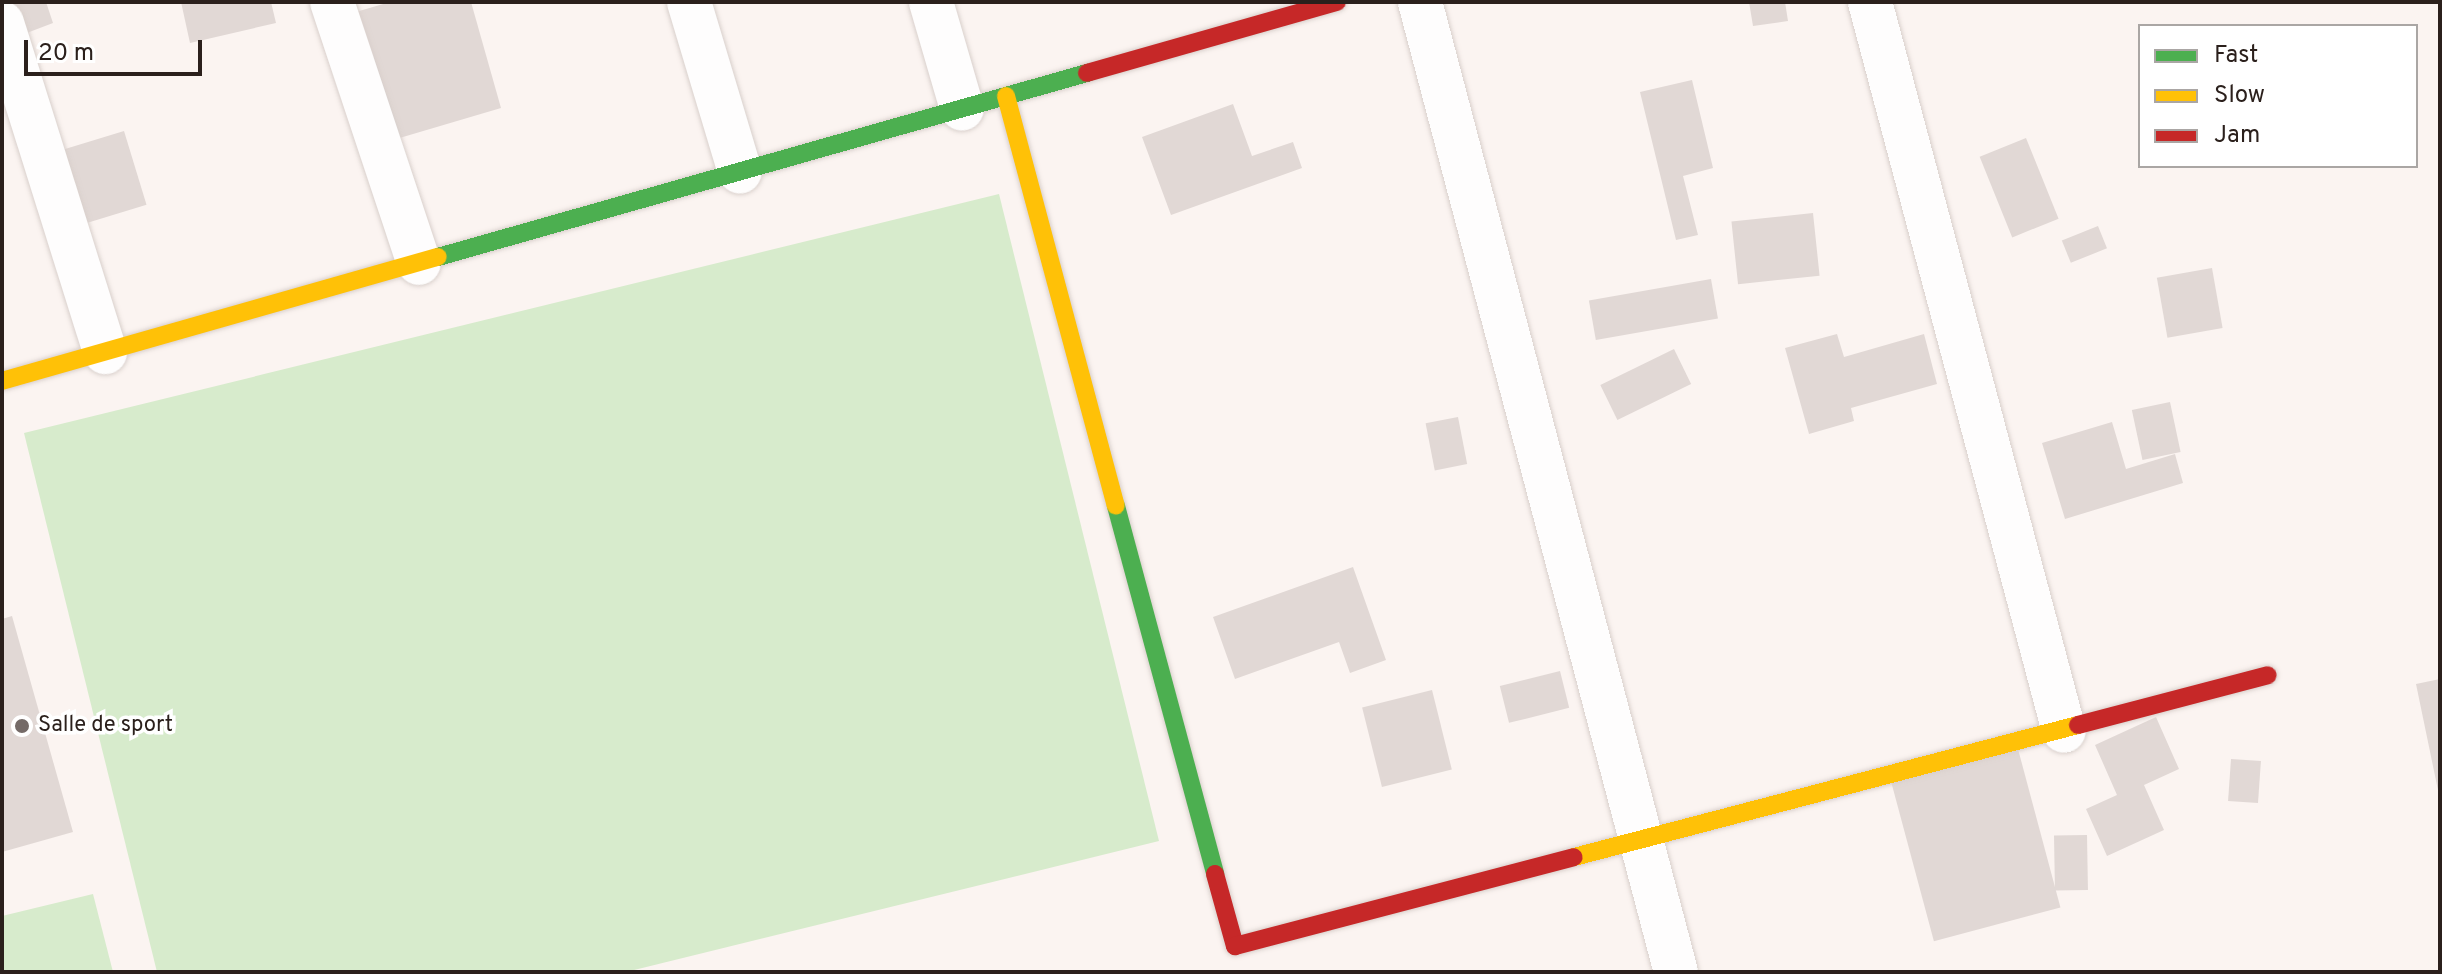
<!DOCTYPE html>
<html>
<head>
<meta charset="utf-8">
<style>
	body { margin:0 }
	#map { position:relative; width:2442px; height:974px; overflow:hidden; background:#fbf4f1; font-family:Overpass,sans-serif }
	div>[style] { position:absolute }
	.green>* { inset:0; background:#d7ebcc }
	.building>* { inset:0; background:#e1d8d5; transform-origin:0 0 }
	.roads { filter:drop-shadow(0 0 2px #d9d0cc) drop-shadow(0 0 2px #d9d0cc) }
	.street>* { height:44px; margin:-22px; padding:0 22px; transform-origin:22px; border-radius:22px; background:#fefdfd }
	.fast>* { height:18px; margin:-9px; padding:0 9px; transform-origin:9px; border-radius:9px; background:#4caf50 }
	.slow>* { height:18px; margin:-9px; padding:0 9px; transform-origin:9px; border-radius:9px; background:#ffc107 }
	.jam>* { height:18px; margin:-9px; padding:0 9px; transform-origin:9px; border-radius:9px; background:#c62828 }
	.dots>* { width:22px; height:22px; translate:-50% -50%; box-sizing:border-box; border:4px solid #fff; border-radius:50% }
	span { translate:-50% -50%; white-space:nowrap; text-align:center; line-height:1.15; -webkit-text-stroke:7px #fff; paint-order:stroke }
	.poi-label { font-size:22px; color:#2b201c }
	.left { translate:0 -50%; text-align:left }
	.frame { position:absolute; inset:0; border:4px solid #2b201c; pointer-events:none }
	.legend { position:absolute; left:2138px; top:24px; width:280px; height:144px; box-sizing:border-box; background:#fff; border:2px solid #aaa6a4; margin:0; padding:10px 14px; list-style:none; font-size:24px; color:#2b201c }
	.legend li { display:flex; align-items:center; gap:16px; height:40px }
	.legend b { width:40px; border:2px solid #aaa6a4 }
	.scale { position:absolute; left:24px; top:40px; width:178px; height:36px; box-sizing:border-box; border:4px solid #2b201c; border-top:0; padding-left:10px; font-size:24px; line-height:28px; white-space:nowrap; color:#2b201c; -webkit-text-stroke:6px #fff; paint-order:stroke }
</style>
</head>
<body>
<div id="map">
	<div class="green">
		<i style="clip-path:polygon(999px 194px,1159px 841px,626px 972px,157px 972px,24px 433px)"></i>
		<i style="clip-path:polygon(93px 894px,113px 972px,2px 972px,2px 916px)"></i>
	</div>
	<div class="building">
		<i style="clip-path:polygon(2px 2px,46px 2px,53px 23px,11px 39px)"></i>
		<i style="clip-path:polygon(181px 2px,271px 2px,276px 23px,190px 43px)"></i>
		<i style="clip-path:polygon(390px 2px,471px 2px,501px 108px,386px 142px,349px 14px)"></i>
		<i style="clip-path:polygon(1749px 2px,1785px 2px,1788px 21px,1753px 26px)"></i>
		<i style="clip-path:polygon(1692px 80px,1713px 168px,1683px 176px,1698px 235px,1676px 240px,1640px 92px)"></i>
		<i style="clip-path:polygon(1233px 104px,1252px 156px,1293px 142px,1302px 168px,1171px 215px,1142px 137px)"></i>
		<i style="left:124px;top:131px;width:77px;height:71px;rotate:73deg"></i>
		<i style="left:2026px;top:138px;width:87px;height:50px;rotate:68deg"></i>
		<i style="left:1813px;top:213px;width:63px;height:82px;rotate:84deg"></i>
		<i style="left:2098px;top:226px;width:24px;height:39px;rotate:68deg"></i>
		<i style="left:2212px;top:268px;width:61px;height:56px;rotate:80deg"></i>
		<i style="left:1711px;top:279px;width:40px;height:124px;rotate:80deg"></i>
		<i style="clip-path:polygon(1837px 334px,1844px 357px,1924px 334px,1937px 384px,1851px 408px,1854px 421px,1809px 434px,1785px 348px)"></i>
		<i style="left:1674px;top:349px;width:39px;height:82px;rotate:64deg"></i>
		<i style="left:2170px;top:402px;width:51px;height:39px;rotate:78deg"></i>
		<i style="left:1458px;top:417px;width:48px;height:33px;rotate:79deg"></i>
		<i style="clip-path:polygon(2112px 422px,2126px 469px,2175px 454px,2183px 483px,2065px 519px,2042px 443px)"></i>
		<i style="clip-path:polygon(1353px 567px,1386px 660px,1350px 673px,1339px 642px,1235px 679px,1213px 617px)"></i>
		<i style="clip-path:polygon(12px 616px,73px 832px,2px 852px,2px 619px)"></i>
		<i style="left:1560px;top:671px;width:38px;height:62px;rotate:76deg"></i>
		<i style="clip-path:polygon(2440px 679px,2440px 795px,2439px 795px,2416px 684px)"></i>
		<i style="left:1432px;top:690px;width:82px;height:72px;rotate:76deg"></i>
		<i style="clip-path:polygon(2156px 717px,2179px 769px,2144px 785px,2164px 830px,2107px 856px,2086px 809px,2117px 795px,2095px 745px)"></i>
		<i style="left:2018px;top:749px;width:164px;height:131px;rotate:75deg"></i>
		<i style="left:2231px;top:759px;width:30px;height:42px;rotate:4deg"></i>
		<i style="left:2087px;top:835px;width:55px;height:33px;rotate:89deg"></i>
	</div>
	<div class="roads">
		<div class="street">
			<i style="left:332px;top:2px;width:275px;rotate:71.6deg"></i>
			<i style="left:689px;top:2px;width:177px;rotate:73.3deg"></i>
			<i style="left:931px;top:2px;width:111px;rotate:73.8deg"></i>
			<i style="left:1420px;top:2px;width:1003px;rotate:75.22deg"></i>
			<i style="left:1870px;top:2px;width:754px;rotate:75.1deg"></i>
			<i style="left:2px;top:23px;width:345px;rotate:72.6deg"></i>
		</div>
		<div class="fast">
			<i style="left:438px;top:257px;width:675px;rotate:-15.83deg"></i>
			<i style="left:1116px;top:506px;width:381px;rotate:74.9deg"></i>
		</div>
		<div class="slow">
			<i style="left:1006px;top:96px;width:424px;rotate:75deg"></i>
			<i style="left:2px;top:381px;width:453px;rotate:-15.9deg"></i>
			<i style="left:1574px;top:857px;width:521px;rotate:-14.68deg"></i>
		</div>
		<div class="jam">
			<i style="left:1087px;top:73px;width:260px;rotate:-15.9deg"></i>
			<i style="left:2078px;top:725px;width:196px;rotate:-14.7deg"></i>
			<i style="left:1215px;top:874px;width:75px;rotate:74.5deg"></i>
			<i style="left:1235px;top:946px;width:350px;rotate:-14.7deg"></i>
		</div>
	</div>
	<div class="dots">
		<i style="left:22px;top:726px;background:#746a67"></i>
	</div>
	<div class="poi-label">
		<span class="left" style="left:38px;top:726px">Salle de sport</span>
	</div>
	<div class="frame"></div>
	<ul class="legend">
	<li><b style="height:10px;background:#4caf50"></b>Fast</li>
	<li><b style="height:10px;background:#ffc107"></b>Slow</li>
	<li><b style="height:10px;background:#c62828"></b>Jam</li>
	</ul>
	<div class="scale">20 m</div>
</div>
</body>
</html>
